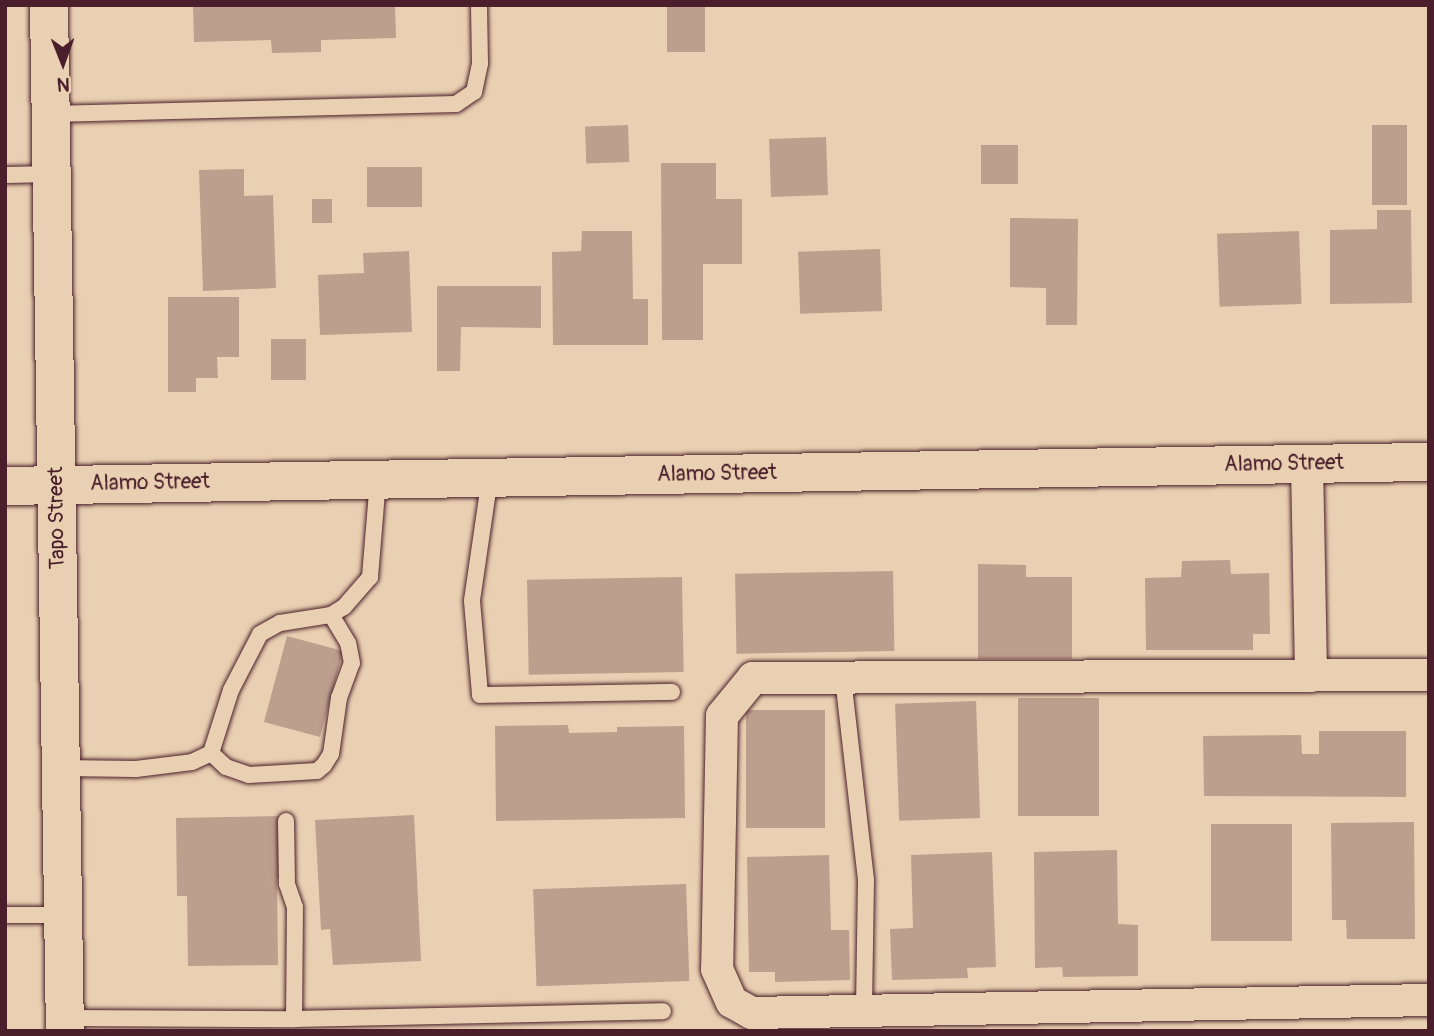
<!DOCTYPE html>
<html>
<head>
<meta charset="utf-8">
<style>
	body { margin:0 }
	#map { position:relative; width:1434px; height:1036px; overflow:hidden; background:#ead0b2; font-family:Pangolin,sans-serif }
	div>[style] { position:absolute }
	.building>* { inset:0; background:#bd9f8d; transform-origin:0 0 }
	.roads { filter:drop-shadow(0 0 2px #4a1f2b) drop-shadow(0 0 2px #4a1f2b) }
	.service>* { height:16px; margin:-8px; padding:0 8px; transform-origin:8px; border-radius:8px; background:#ead0b2 }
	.minor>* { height:32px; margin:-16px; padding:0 16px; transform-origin:16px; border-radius:16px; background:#ead0b2 }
	.tertiary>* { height:38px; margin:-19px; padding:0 19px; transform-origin:19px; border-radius:19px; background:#ead0b2 }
	.secondary>* { height:38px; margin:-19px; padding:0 19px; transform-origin:19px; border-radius:19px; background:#ead0b2 }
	span { translate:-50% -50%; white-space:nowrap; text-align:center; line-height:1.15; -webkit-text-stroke:7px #ead0b2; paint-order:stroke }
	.street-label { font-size:21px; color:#4a1f2b }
	.frame { position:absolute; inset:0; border:7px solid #4a1f2b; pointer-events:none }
	.north { position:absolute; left:28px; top:28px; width:70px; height:70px; -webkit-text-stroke:5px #ead0b2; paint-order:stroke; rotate:179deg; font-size:19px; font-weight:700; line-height:28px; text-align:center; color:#4a1f2b }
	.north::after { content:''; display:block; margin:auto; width:24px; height:32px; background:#4a1f2b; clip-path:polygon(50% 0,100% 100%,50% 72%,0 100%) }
</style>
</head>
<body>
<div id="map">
	<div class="building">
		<i style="clip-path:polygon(193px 5px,395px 5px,396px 38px,321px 40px,321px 52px,272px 53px,271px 40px,194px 42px)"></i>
		<i style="left:667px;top:5px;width:38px;height:47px"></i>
		<i style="left:628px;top:125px;width:37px;height:43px;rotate:88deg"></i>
		<i style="left:1372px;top:125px;width:35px;height:80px"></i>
		<i style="left:826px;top:137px;width:58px;height:57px;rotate:88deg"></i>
		<i style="left:981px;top:145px;width:37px;height:39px"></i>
		<i style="clip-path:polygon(661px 163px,716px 163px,716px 199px,742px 199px,742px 264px,703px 264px,703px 340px,662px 340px)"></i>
		<i style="left:367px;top:167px;width:55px;height:40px"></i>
		<i style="clip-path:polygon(244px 169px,244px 196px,273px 195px,276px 288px,203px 291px,199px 170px)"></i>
		<i style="left:312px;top:199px;width:20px;height:24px"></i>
		<i style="clip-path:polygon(1377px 210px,1411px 210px,1412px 303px,1330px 304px,1330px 230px,1377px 229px)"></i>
		<i style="clip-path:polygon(1010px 218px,1078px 219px,1077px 325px,1046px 325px,1046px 288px,1010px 287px)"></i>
		<i style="clip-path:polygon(582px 231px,632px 231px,633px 299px,648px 299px,648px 345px,553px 345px,552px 252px,581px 251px)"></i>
		<i style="left:1299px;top:231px;width:73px;height:82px;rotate:88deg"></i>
		<i style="left:880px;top:249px;width:62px;height:82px;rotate:88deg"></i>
		<i style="clip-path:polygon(409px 251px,412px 332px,320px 335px,318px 275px,364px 273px,363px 253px)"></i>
		<i style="clip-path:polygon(437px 286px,541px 286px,541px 328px,461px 327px,460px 371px,437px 371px)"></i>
		<i style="clip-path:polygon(168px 297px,239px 297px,239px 357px,217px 357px,218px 378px,196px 378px,196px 392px,168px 392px)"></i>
		<i style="left:271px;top:339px;width:35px;height:41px"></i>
		<i style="clip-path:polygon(1230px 560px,1231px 574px,1269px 573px,1270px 634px,1253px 634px,1253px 650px,1146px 650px,1145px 578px,1181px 577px,1182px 561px)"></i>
		<i style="clip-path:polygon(978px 564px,1026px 565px,1026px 577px,1072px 577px,1072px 659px,978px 659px)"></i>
		<i style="left:893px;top:571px;width:80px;height:158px;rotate:89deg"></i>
		<i style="left:682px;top:577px;width:95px;height:155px;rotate:89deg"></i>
		<i style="left:287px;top:636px;width:58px;height:89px;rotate:15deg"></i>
		<i style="left:1099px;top:698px;width:118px;height:81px;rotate:90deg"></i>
		<i style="left:976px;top:701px;width:117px;height:81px;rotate:88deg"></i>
		<i style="left:825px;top:710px;width:118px;height:79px;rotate:90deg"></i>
		<i style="clip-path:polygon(568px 725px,569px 733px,617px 732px,617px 727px,684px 726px,685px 818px,496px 821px,495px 726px)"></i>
		<i style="clip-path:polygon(1319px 731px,1406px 731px,1406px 797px,1204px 796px,1203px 736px,1301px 735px,1302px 754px,1319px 754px)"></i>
		<i style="clip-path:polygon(414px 815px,421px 961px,333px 965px,330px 929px,321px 930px,315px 820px)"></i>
		<i style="clip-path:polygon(284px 816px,285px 878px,277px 878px,278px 965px,188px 966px,187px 896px,177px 896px,176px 818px)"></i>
		<i style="clip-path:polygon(1414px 822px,1415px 939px,1347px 939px,1346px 920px,1332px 920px,1331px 823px)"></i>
		<i style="left:1211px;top:824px;width:81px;height:117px"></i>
		<i style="clip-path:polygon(1117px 850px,1118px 924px,1138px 925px,1138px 976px,1063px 977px,1062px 967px,1035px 968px,1034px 852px)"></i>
		<i style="clip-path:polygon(992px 852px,996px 967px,967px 968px,968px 978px,892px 980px,890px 929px,913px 928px,911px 855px)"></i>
		<i style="clip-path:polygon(829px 855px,831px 930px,849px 930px,850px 980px,775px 982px,775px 972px,749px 972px,747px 857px)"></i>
		<i style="left:686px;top:884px;width:97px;height:153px;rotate:88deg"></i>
	</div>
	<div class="roads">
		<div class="service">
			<i style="left:51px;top:114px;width:405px;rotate:-1.4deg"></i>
			<i style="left:456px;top:104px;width:22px;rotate:-34deg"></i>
			<i style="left:474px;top:92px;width:30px;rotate:-78deg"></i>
			<i style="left:480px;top:63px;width:58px;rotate:-91deg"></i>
			<i style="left:5px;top:175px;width:47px;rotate:-1.2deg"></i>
			<i style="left:490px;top:477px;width:125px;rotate:98.3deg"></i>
			<i style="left:472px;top:601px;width:94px;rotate:85.1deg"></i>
			<i style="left:480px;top:695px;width:192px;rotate:-0.9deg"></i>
			<i style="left:843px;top:678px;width:203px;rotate:83.5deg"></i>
			<i style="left:866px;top:880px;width:131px;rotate:90.9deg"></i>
			<i style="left:211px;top:753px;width:21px;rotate:43deg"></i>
			<i style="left:226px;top:767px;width:24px;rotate:19deg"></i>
			<i style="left:249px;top:775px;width:68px;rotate:-3.4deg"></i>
			<i style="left:317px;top:771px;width:9px;rotate:-41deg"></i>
			<i style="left:324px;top:765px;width:13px;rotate:-58deg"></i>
			<i style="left:331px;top:754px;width:57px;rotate:-81.9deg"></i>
			<i style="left:339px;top:698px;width:37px;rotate:-70deg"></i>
			<i style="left:352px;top:663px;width:20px;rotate:-101deg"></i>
			<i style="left:348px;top:643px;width:33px;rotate:-121deg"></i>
			<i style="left:61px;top:768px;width:75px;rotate:0.8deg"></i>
			<i style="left:136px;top:769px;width:56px;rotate:-7.1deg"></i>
			<i style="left:192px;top:762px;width:21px;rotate:-25deg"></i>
			<i style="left:211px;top:753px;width:66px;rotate:-72.4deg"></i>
			<i style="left:231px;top:690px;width:63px;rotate:-62.6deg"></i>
			<i style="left:260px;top:634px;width:23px;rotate:-29deg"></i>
			<i style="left:280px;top:623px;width:52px;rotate:-8.9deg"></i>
			<i style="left:331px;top:615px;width:15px;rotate:-32deg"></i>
			<i style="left:344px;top:607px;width:40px;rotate:-49deg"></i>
			<i style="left:370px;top:577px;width:97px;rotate:-85.3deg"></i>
			<i style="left:286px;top:821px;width:63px;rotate:89.1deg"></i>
			<i style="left:287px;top:884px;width:24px;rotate:71deg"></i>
			<i style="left:295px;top:907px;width:112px;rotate:90.5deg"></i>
			<i style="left:5px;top:915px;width:59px"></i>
			<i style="left:66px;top:1018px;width:228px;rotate:0.3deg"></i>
			<i style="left:294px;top:1019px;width:369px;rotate:-1.2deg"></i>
		</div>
		<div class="minor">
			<i style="left:1307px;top:464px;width:212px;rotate:88.9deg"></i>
			<i style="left:1429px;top:675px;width:676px;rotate:179.75deg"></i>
			<i style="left:753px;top:678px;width:49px;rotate:129.2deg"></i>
			<i style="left:722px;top:716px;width:253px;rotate:91.1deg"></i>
			<i style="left:717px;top:969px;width:36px;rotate:66deg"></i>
			<i style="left:732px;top:1002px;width:23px;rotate:29deg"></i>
			<i style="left:752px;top:1013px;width:677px;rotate:-1.1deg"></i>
		</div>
		<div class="tertiary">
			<i style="left:49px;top:5px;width:1026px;rotate:89.11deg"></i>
		</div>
		<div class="secondary">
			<i style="left:5px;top:486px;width:1424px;rotate:-0.97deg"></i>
		</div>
	</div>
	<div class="street-label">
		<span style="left:1284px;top:464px;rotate:-1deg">Alamo Street</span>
		<span style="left:717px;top:474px;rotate:-1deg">Alamo Street</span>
		<span style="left:150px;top:483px;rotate:-1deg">Alamo Street</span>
		<span style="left:57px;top:518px;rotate:-91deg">Tapo Street</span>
	</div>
	<div class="frame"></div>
	<div class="north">N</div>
</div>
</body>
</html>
